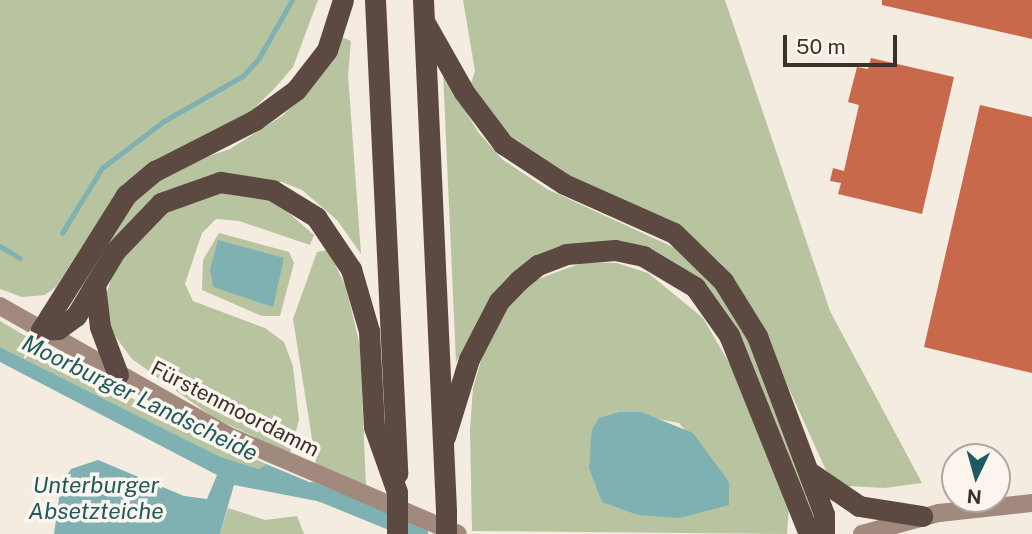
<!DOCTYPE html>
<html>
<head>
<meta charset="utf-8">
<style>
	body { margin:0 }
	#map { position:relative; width:1032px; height:534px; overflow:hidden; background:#f4ebe1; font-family:"Public Sans",sans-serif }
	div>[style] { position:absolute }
	.green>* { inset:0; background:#b8c4a0 }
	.water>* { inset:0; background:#7fb0b2 }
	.stream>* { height:4.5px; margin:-2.25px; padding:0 2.25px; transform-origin:2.25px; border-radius:2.25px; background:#7fb0b2 }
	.canal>* { height:16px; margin:-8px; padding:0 8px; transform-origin:8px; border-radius:8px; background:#7fb0b2 }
	.building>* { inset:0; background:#c8694b }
	.secondary>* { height:18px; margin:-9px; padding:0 9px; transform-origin:9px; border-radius:9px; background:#a18a7d }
	.highway>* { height:21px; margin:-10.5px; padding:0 10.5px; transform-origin:10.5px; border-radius:10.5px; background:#5c4a42 }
	.highway-bridge>* { height:21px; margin:-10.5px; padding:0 10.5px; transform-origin:10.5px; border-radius:10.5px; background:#5c4a42 }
	span { translate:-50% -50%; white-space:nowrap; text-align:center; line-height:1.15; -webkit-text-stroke:7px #fbf5ee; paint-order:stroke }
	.street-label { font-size:21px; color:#3b302b }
	.water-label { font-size:23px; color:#1f5a5e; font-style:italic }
	.north { position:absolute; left:941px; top:443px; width:70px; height:70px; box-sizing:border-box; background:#fbf5ee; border:2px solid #aea6a0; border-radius:50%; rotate:185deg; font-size:19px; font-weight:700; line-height:28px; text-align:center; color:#3b302b }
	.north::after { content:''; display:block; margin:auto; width:24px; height:32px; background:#1f5a5e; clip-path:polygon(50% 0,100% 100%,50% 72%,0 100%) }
	.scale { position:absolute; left:783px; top:35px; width:114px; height:32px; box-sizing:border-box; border:4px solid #3b302b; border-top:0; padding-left:9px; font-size:21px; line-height:24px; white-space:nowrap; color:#3b302b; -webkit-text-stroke:5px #fbf5ee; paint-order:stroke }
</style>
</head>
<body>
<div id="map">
	<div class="green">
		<i style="clip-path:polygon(0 0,318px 0,293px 67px,274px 89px,246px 116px,115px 195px,56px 287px,45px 295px,22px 297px,0 289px)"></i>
		<i style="clip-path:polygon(463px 0,725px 0,830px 311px,922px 483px,885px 488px,848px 486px,829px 477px,761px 327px,720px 263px,689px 235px,521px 152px,470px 86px,475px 71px)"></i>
		<i style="clip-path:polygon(342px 37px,351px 41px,348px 75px,361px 254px,337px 220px,302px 190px,282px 182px,201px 178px,142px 208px,83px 289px,77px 284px,111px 226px,146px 188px,185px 164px,230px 149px,282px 116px,309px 91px)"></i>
		<i style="clip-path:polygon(443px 72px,478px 132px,503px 160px,547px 189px,675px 248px,718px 290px,749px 342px,809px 495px,804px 497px,730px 323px,621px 244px,495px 291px,456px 362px)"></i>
		<i style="clip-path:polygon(217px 192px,275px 201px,314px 235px,310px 245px,239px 221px,216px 219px,202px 233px,185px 284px,193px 301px,265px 328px,284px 342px,293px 366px,299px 420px,290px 453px,214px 418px,132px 359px,109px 328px,106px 295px,115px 267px,163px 212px)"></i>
		<i style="clip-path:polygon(219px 233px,289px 252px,294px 263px,280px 316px,262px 316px,202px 290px,203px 260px)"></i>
		<i style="clip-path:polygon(328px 250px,346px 287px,360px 346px,366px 487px,316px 464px,293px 319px,317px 252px)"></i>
		<i style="clip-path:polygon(evenodd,584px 262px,617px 263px,648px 273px,703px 318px,732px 368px,789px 507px,787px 534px,472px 531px,470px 430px,473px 388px,485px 347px,504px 311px,530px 282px,584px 262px,619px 412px,679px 423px,729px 482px,592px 429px,600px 418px,619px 412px)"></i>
		<i style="clip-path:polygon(0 321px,157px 413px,266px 464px,259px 469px,221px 457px,0 347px)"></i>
		<i style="clip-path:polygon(228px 508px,265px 520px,297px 516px,304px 534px,220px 534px)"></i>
	</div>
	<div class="water">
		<i style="clip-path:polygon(218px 240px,284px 258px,273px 307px,213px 287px,210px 269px)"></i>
		<i style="clip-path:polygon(0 347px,221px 457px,259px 469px,266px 464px,331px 491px,327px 503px,234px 485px,220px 534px,54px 534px,61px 485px,71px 469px,98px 460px,184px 496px,207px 499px,217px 475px,0 362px)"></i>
		<i style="clip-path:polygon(619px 412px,641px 412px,693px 433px,729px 482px,729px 505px,679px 518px,638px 515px,602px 502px,589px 468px,592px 429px,599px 418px)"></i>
	</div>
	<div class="stream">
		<i style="left:62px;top:233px;width:76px;rotate:-58.4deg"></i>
		<i style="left:102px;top:168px;width:78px;rotate:-37.2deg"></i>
		<i style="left:164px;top:121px;width:91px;rotate:-29.7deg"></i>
		<i style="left:243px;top:76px;width:24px;rotate:-48deg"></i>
		<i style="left:259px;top:58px;width:67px;rotate:-60.4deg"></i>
		<i style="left:0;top:246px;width:23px;rotate:31deg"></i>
	</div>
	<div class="canal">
		<i style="left:312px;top:490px;width:117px;rotate:22.2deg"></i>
	</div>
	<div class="building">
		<i style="clip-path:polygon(882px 0,1032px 0,1032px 39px,882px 5px)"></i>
		<i style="clip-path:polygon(871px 58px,954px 77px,922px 214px,838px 194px,841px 183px,830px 181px,833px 168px,844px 171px,859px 105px,848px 102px,857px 67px,868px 69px)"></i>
		<i style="clip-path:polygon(980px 105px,1032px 117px,1032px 373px,924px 347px)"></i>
	</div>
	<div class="secondary">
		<i style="left:0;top:306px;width:261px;rotate:29.6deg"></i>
		<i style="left:227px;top:435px;width:251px;rotate:23.2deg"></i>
		<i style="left:862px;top:534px;width:80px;rotate:-15.3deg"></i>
		<i style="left:939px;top:513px;width:94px;rotate:-6.1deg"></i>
	</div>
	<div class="highway">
		<i style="left:375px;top:0;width:474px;rotate:87.3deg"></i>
		<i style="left:423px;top:0;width:512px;rotate:87.42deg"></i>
		<i style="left:425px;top:23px;width:79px;rotate:60.5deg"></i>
		<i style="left:464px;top:92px;width:65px;rotate:53.1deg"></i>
		<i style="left:503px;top:144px;width:73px;rotate:33.3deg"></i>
		<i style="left:564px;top:184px;width:120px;rotate:24deg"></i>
		<i style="left:674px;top:233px;width:69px;rotate:44.4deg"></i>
		<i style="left:723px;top:281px;width:65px;rotate:58.3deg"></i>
		<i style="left:757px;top:336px;width:190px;rotate:69.4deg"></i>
		<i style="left:824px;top:514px;width:20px;rotate:90deg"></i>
		<i style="left:95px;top:285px;width:42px;rotate:83.2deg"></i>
		<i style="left:100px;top:327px;width:51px;rotate:69.4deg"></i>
		<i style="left:41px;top:330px;width:17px;rotate:-3deg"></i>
		<i style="left:58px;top:329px;width:22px;rotate:-36deg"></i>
		<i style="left:76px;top:316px;width:76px;rotate:-59deg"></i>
		<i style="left:115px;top:251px;width:66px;rotate:-46.2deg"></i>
		<i style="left:161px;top:203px;width:63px;rotate:-19.6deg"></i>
		<i style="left:220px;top:182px;width:53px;rotate:8.7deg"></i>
		<i style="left:272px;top:190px;width:52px;rotate:31.5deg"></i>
		<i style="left:316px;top:217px;width:63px;rotate:56.1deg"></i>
		<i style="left:351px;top:269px;width:65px;rotate:73.8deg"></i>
		<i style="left:369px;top:331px;width:96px;rotate:87deg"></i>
		<i style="left:374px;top:427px;width:69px;rotate:70.5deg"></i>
		<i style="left:41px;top:330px;width:160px;rotate:-57.8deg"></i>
		<i style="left:126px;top:195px;width:38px;rotate:-40deg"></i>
		<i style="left:155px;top:171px;width:112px;rotate:-27deg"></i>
		<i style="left:255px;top:120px;width:51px;rotate:-36.2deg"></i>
		<i style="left:296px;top:90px;width:51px;rotate:-52.2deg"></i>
		<i style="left:327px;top:50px;width:52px;rotate:-72.3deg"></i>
		<i style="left:445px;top:437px;width:82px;rotate:-72.9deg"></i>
		<i style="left:469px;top:359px;width:65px;rotate:-62.7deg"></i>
		<i style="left:499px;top:301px;width:28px;rotate:-46deg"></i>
		<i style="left:518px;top:281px;width:26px;rotate:-39deg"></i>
		<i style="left:538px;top:265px;width:30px;rotate:-21deg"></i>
		<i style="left:566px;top:254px;width:49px;rotate:-4.7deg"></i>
		<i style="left:615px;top:250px;width:29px;rotate:12deg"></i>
		<i style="left:643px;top:256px;width:61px;rotate:30.8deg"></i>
		<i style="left:695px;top:287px;width:59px;rotate:54.7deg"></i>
		<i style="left:729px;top:335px;width:214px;rotate:68.1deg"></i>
		<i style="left:812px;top:474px;width:57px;rotate:34.2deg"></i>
		<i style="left:859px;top:506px;width:64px;rotate:9deg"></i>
	</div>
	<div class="highway-bridge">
		<i style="left:397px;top:492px;width:42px;rotate:90deg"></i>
		<i style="left:446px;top:511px;width:23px;rotate:90deg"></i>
	</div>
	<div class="street-label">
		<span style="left:235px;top:409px;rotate:27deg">Fürstenmoordamm</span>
	</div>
	<div class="water-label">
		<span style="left:140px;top:398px;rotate:26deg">Moorburger Landscheide</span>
		<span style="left:96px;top:498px">Unterburger<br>Absetzteiche</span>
	</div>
	<div class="north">N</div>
	<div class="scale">50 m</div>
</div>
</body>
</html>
